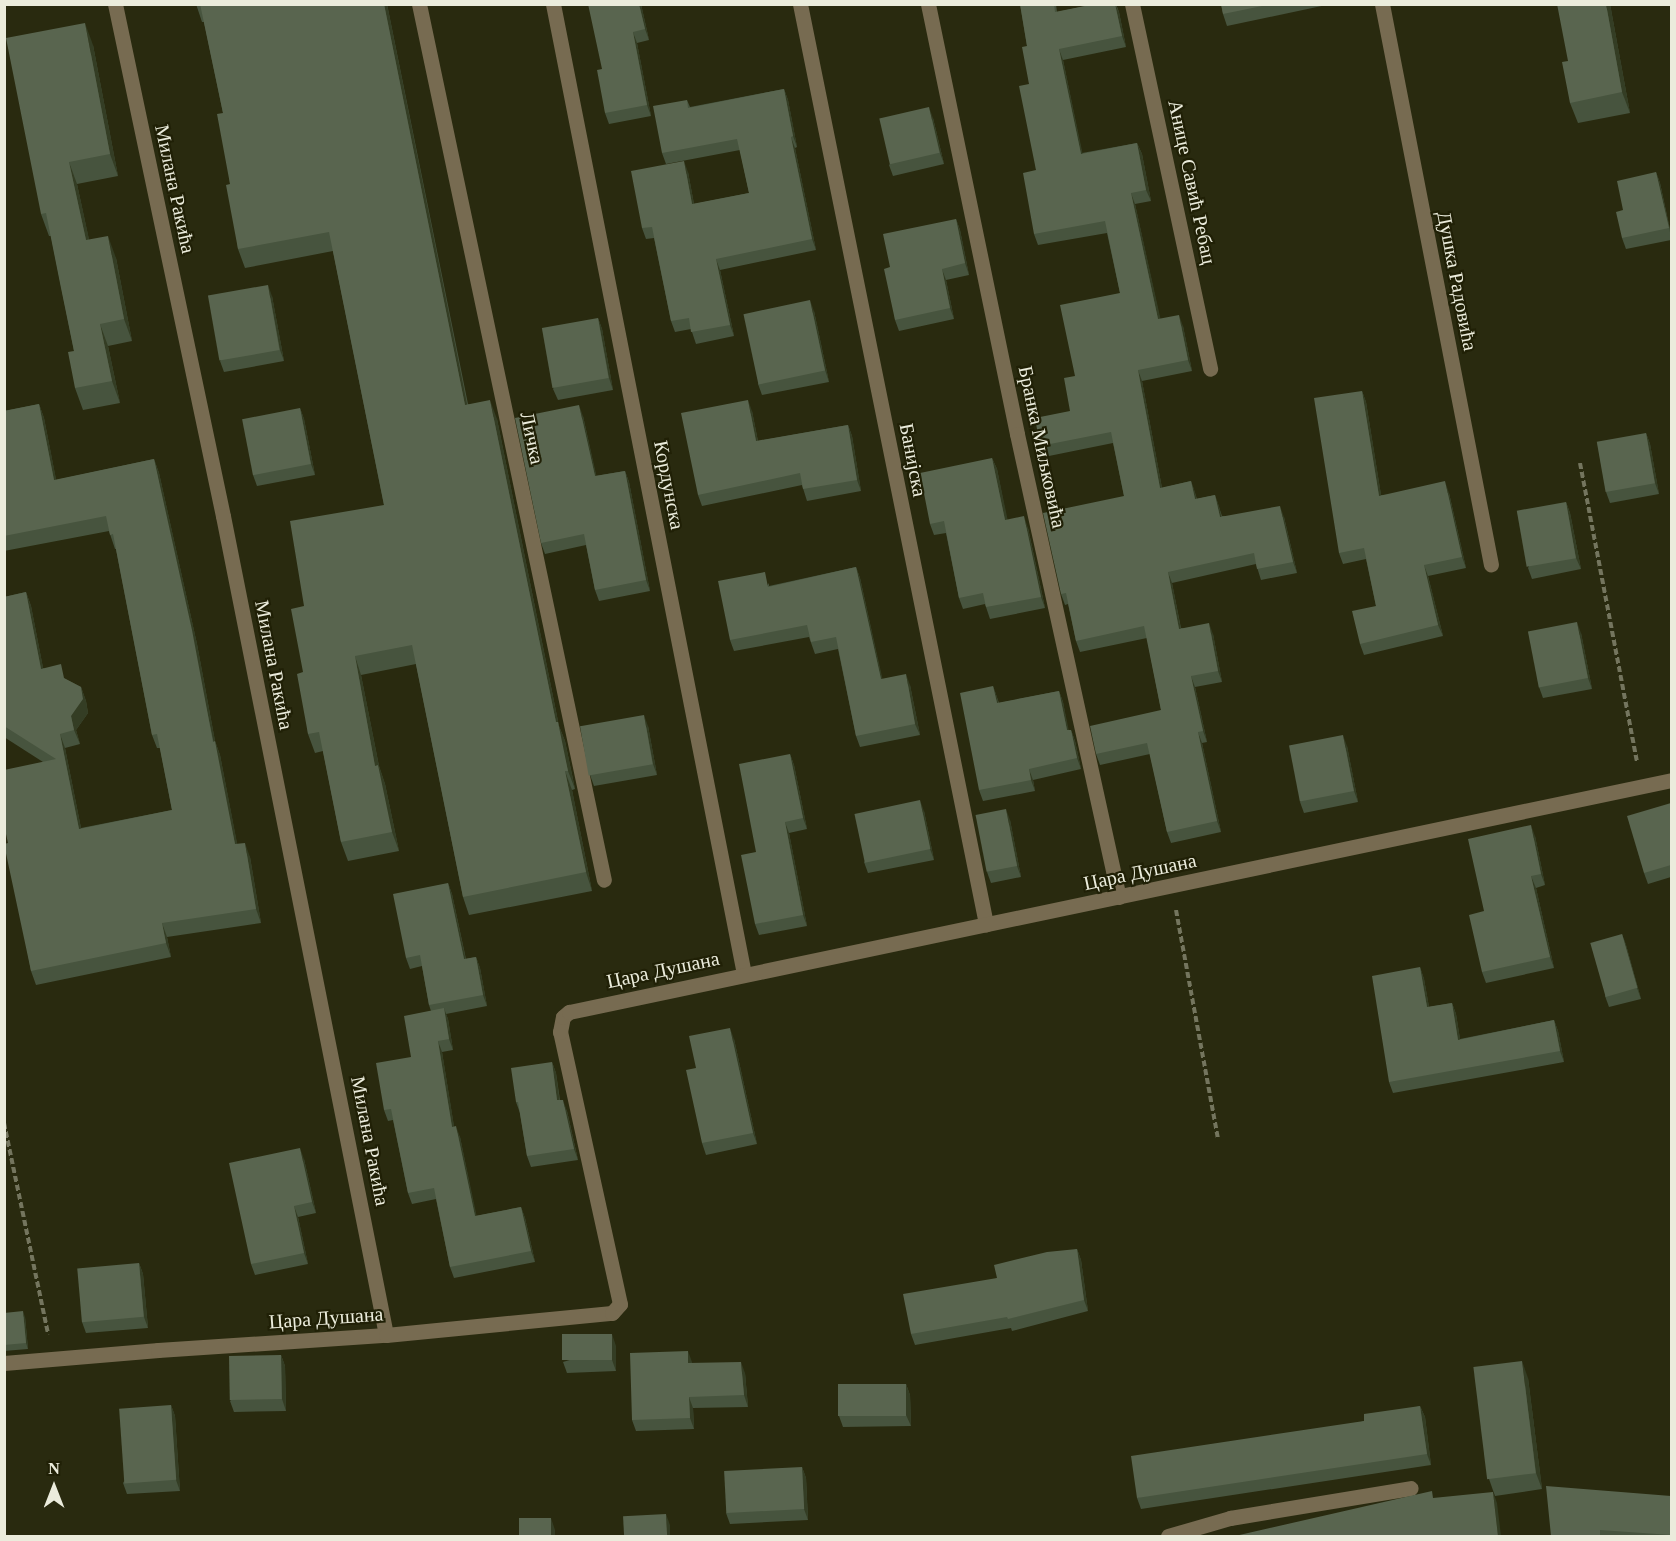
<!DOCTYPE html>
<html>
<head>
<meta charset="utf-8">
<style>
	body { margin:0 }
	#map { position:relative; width:1676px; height:1541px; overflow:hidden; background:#292a0f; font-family:"Times New Roman",serif }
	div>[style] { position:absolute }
	.path>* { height:4px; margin-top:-2px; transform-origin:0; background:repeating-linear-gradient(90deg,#74755e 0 6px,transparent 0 9px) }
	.minor>* { height:15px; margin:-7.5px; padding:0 7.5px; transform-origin:7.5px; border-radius:7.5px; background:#776b51 }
	.wall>* { inset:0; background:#47543e }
	.shaded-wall>* { inset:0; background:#343d24 }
	.building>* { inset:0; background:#59654f; transform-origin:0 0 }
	span { translate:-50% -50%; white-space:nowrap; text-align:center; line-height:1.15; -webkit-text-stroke:4.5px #202006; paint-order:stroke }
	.street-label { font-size:20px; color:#ebecdc }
	.frame { position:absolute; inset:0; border:6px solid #ebecdc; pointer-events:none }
	.north { position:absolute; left:24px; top:1457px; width:60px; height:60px; -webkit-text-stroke:4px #202006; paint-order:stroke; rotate:0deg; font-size:16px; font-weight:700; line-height:24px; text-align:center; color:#ebecdc }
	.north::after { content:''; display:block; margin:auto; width:21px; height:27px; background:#ebecdc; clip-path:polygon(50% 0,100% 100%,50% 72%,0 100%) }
</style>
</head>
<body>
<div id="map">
	<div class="path">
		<i style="left:1580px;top:463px;width:305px;rotate:79.2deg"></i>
		<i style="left:1176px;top:910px;width:233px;rotate:79.6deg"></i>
		<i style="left:4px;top:1123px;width:216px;rotate:78.2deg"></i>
	</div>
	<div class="minor">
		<i style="left:115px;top:4px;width:523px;rotate:78.09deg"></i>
		<i style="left:223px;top:516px;width:835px;rotate:78.74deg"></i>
		<i style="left:419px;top:4px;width:895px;rotate:78.08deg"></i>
		<i style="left:553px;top:4px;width:989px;rotate:78.86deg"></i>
		<i style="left:800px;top:4px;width:939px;rotate:78.57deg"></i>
		<i style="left:928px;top:4px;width:439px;rotate:78.3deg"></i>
		<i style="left:1017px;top:434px;width:474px;rotate:77.6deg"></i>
		<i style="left:1132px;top:4px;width:373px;rotate:77.9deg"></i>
		<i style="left:1382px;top:4px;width:571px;rotate:79deg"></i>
		<i style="left:4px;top:1363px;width:155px;rotate:-4.8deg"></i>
		<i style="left:158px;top:1350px;width:228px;rotate:-3.8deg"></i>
		<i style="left:386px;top:1335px;width:227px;rotate:-5.6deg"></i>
		<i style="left:612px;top:1313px;width:12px;rotate:-48deg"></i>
		<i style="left:620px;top:1304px;width:279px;rotate:-102.4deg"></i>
		<i style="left:560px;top:1032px;width:15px;rotate:-79deg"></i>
		<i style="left:563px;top:1017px;width:8px;rotate:-40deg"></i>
		<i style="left:569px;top:1012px;width:1127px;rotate:-11.88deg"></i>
		<i style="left:1168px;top:1536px;width:65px;rotate:-16.2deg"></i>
		<i style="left:1230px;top:1518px;width:183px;rotate:-9.4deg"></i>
	</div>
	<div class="wall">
		<i style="clip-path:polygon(196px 4px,387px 4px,468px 404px,497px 419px,559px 726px,565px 741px,575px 789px,572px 790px,592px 891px,469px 915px,463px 897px,416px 664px,361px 675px,379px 766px,385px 784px,399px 851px,348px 861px,341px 842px,323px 751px,315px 753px,308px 734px,303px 672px,304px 606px,384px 505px,333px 251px,245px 268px,238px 249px,230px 184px,223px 113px,204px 22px,202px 22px)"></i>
		<i style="clip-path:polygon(641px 4px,649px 40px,637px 43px,651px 116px,609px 124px,605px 113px,602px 69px)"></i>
		<i style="clip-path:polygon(1020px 4px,1056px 4px,1057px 12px,1095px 4px,1116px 4px,1119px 12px,1126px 47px,1063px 60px,1082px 153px,1137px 143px,1142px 154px,1151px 201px,1135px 204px,1160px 319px,1183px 326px,1192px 371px,1142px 381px,1162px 488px,1191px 481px,1197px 499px,1215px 495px,1222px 516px,1284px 517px,1297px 573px,1261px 580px,1256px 564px,1172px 583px,1181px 628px,1213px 634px,1222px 682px,1195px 687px,1207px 742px,1202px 743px,1221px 832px,1171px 843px,1167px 832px,1150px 754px,1100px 765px,1096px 754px,1161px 710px,1147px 638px,1080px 652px,1076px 641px,1068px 604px,1065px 605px,1061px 594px,1124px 496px,1113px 443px,1044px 457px,1040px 446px,1070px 411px,1075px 376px,1120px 293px,1107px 233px,1038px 245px,1034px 234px,1036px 170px,1029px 84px,1027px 46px)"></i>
		<i style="clip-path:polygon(1221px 4px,1331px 4px,1227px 26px,1223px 14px)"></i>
		<i style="clip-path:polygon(1610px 4px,1630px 113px,1578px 123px,1570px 103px,1568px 61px)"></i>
		<i style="clip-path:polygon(93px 45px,118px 176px,77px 184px,89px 240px,116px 258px,132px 341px,108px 346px,120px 403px,83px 410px,75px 388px,74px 351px,51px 236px,49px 236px,41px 214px)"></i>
		<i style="clip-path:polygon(784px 89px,788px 100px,797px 147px,795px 148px,816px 250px,720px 270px,734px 336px,696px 344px,691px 329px,675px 332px,671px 321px,654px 238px,646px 239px,642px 228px,688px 172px,694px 204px,749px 193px,740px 150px,666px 164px,662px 153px,687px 100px,690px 107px)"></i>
		<i style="clip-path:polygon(933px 118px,944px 164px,893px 176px,889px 165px)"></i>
		<i style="clip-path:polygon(1656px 172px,1660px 183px,1671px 234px,1671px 240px,1626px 249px,1622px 238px,1623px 210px)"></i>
		<i style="clip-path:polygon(956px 219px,960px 230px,969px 275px,946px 280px,954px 319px,899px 331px,895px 320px,890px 267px)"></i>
		<i style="clip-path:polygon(272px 296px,284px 361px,224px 372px,220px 361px)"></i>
		<i style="clip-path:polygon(814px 311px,829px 382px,762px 395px,758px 384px)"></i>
		<i style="clip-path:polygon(598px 318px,602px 329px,613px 390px,558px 400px,553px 389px)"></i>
		<i style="clip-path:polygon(1362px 391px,1366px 402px,1381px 495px,1449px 493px,1466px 568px,1428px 576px,1443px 636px,1364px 655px,1360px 644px,1376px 606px,1366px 559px,1343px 564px,1339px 553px)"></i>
		<i style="clip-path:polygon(39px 404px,44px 418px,56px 480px,154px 459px,159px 473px,197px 644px,215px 741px,220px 755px,237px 844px,250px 857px,261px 923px,167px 937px,171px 957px,36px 985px,31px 971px,8px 843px,43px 762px,4px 737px,4px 597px,26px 592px,31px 606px,43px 668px,81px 687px,86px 701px,88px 713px,76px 730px,80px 744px,65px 748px,81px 828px,172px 810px,160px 748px,157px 748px,152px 735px,116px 549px,115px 549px,109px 531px,4px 551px,4px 411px)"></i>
		<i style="clip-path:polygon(300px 408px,304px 419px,315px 475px,257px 486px,253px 475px)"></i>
		<i style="clip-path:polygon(752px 411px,758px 441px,848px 425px,852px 436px,861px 491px,807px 501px,802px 485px,702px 506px,698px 495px)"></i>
		<i style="clip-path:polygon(583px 416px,596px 476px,625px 471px,629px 482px,650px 591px,599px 601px,595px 590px,586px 545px,545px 554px,541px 543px)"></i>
		<i style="clip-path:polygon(1646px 433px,1650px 444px,1659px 494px,1610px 503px,1606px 492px)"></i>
		<i style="clip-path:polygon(992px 458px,997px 469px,1007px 520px,1028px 528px,1045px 608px,990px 619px,985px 604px,963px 609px,959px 598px,946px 533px,934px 535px,930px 524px)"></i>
		<i style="clip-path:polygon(1566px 502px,1570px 513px,1581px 569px,1532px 579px,1528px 568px)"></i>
		<i style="clip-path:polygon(856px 567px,860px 578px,882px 679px,910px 685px,920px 735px,860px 747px,856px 736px,838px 649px,815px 654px,809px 637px,734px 651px,730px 640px,769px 583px,769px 586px)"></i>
		<i style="clip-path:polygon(1581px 633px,1592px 689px,1543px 698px,1539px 687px)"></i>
		<i style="clip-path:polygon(993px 686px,999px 703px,1059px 691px,1063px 702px,1068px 730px,1071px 730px,1075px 741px,1081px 769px,1033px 780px,1035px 791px,983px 801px,979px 790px)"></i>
		<i style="clip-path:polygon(648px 726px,657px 775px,594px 786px,590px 775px)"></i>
		<i style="clip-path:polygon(1347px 746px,1358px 802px,1304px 813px,1300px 802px)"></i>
		<i style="clip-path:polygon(790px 754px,794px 765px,807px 829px,789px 833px,807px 926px,759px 935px,755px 924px,756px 852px)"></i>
		<i style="clip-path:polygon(1671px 803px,1671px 877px,1648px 884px,1644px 873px)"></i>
		<i style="clip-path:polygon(924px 811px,934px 860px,868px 873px,864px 862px)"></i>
		<i style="clip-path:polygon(1010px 820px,1021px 877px,991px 883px,987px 872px)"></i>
		<i style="clip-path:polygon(1535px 836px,1545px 885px,1536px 888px,1554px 968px,1486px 983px,1482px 972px,1484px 911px)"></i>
		<i style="clip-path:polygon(448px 883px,452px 894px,466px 959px,476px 957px,480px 968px,487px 1006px,446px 1014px,448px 1019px,453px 1050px,442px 1052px,454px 1127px,460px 1137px,476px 1216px,521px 1207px,525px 1218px,535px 1262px,454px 1278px,450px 1267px,436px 1199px,412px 1204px,408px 1193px,393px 1120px,388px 1121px,384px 1110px,411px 1057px,431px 1011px,429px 1005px,422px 966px,410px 969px,406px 958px)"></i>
		<i style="clip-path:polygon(1622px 934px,1626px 945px,1641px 999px,1609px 1007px,1605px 996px)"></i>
		<i style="clip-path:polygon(1420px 967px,1424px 979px,1429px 1007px,1452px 1003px,1456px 1014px,1460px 1039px,1554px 1020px,1558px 1031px,1564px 1062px,1393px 1093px,1389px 1082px)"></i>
		<i style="clip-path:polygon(734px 1039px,757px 1144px,706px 1155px,702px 1143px)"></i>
		<i style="clip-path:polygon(552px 1062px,556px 1073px,560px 1100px,567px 1111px,578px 1160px,531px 1167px,527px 1156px,520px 1113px,516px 1102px)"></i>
		<i style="clip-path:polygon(304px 1159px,316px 1213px,298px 1217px,308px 1264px,255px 1275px,251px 1264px)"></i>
		<i style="clip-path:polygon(1077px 1249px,1081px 1260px,1088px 1311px,1012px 1331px,1011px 1328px,915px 1345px,911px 1334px,997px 1278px)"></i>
		<i style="clip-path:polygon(139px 1263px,143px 1274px,148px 1328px,86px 1333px,82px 1322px)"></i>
		<i style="clip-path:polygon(4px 1313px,25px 1317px,28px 1349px,4px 1351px)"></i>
		<i style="clip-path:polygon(616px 1346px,616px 1371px,567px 1373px,563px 1362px)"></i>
		<i style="clip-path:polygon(281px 1355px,285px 1366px,286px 1411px,234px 1412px,230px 1401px)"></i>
		<i style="clip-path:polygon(692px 1363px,745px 1373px,748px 1407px,693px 1408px,694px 1429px,636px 1431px,632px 1420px)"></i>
		<i style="clip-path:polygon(1528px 1378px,1542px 1489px,1495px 1496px,1489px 1479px)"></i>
		<i style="clip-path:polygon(906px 1384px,910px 1395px,911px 1426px,843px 1427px,839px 1416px)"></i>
		<i style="clip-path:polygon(171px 1405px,175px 1416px,180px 1491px,127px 1494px,123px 1483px)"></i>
		<i style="clip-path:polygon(1420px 1406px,1425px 1417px,1431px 1465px,1141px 1509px,1137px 1498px,1364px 1421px)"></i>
		<i style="clip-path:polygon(802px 1467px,806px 1478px,808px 1520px,730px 1524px,726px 1513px)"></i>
		<i style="clip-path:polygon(1671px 1496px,1671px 1536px,1551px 1536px)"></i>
	</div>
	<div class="shaded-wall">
		<i style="clip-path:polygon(384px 4px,387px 4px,471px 424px,465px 405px)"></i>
		<i style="clip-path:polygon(639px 4px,641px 4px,649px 40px,645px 29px)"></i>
		<i style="clip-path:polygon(1115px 4px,1119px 12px,1126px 47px,1122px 36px)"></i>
		<i style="clip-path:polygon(1606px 4px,1610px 4px,1630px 113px,1622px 92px)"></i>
		<i style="clip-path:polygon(85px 23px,93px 45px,118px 176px,110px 154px)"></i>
		<i style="clip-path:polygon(633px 32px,637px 43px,651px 116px,647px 105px)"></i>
		<i style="clip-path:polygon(1059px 49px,1063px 60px,1085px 165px,1081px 154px)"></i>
		<i style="clip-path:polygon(784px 89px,788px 100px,797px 147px,793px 136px)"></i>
		<i style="clip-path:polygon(929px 107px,933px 118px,944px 164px,940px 153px)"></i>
		<i style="clip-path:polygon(791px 137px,795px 148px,816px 250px,812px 239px)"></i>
		<i style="clip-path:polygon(1137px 143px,1142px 154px,1151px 201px,1146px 190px)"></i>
		<i style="clip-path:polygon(684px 161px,688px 172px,696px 215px,692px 204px)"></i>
		<i style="clip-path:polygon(69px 162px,77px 184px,94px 262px,86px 240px)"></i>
		<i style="clip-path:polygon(1656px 172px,1660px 183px,1671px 236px,1669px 228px)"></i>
		<i style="clip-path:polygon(1131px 193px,1135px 204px,1163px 330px,1158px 319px)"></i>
		<i style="clip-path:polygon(956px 219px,960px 230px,969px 275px,965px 263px)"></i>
		<i style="clip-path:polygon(108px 236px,116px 258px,132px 341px,124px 319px)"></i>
		<i style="clip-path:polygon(716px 259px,720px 270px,734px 336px,730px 325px)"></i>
		<i style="clip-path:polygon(942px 269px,946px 280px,954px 319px,950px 308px)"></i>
		<i style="clip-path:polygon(268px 285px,272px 296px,284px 361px,280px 350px)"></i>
		<i style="clip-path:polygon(810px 300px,814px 311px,829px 382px,825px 370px)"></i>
		<i style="clip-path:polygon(1179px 315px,1183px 326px,1192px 371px,1188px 360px)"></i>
		<i style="clip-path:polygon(598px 318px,602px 329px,613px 390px,609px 378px)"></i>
		<i style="clip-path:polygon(100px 324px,108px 346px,120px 403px,112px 381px)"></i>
		<i style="clip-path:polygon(1138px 370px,1142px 381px,1164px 499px,1160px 488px)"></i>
		<i style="clip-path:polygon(1362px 391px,1366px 402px,1383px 507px,1379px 496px)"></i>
		<i style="clip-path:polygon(490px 400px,497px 419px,559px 726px,565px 741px,575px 789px,568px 771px,556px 722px)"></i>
		<i style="clip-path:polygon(748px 400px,752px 411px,760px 452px,756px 441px)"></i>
		<i style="clip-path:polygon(39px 404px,44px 418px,59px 494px,54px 480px)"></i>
		<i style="clip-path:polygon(579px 405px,583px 416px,599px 487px,595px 476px)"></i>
		<i style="clip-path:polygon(300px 408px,304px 419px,315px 475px,311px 464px)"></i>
		<i style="clip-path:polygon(848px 425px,852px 436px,861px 491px,857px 480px)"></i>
		<i style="clip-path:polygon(1646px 433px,1650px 444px,1659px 494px,1655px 483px)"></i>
		<i style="clip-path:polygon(992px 458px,997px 469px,1010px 531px,1005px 520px)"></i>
		<i style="clip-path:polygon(154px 459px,159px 473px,197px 644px,215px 741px,220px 755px,240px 858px,235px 844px)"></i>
		<i style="clip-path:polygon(625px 471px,629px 482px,650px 591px,646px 580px)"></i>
		<i style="clip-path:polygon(1191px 481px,1195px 492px,1199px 510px,1195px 499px)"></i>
		<i style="clip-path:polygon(1445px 481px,1449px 493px,1466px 568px,1462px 557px)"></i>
		<i style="clip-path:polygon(1215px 495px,1219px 506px,1224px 528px,1220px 517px)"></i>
		<i style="clip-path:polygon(1566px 502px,1570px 513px,1581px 569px,1576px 558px)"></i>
		<i style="clip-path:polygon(1280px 506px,1284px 517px,1297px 573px,1293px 562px)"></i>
		<i style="clip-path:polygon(1024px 516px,1028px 528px,1045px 608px,1041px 597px)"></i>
		<i style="clip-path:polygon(1424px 565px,1428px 576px,1443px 636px,1438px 625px)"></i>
		<i style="clip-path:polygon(856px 567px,860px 578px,885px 690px,881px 679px)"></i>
		<i style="clip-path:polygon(1168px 572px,1172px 583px,1183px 640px,1179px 629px)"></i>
		<i style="clip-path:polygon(26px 592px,31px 606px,46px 683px,41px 669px)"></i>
		<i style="clip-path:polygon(1577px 622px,1581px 633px,1592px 689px,1588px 678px)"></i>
		<i style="clip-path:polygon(1209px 623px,1213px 634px,1222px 682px,1218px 671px)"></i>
		<i style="clip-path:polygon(355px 656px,361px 675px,379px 766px,385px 784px,399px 851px,392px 832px,375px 766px)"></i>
		<i style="clip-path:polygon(906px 674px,910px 685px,920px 735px,915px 724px)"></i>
		<i style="clip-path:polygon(1191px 676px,1195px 687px,1207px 742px,1203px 731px)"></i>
		<i style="clip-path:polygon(993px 686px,997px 697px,1001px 715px,997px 703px)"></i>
		<i style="clip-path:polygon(81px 687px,86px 701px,88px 713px,76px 730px,80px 744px,74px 730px,71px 716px)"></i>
		<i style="clip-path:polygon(1059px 691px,1063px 702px,1071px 741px,1067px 730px)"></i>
		<i style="clip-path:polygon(644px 715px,648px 726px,657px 775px,653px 764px)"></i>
		<i style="clip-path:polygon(1071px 730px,1075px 741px,1081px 769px,1077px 758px)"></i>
		<i style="clip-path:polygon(1198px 732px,1202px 743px,1221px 832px,1217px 821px)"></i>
		<i style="clip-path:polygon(60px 734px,65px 748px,84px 843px,79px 829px)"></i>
		<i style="clip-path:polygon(1343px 735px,1347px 746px,1358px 802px,1354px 791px)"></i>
		<i style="clip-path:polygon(790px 754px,794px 765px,807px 829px,803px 818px)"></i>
		<i style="clip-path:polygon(1029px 769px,1033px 780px,1035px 791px,1031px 780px)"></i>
		<i style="clip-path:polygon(565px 771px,572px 790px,592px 891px,586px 872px)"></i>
		<i style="clip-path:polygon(920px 800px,924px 811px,934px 860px,930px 849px)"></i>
		<i style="clip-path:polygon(1006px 809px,1010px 820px,1021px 877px,1017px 866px)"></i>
		<i style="clip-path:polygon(785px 822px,789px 833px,807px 926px,803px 915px)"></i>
		<i style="clip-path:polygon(1531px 825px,1535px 836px,1545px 885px,1541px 874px)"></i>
		<i style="clip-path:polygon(245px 843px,250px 857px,261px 923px,256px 909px)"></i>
		<i style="clip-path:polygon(1531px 876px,1536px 888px,1554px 968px,1550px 957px)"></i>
		<i style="clip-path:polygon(448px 883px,452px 894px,468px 970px,464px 959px)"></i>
		<i style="clip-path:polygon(162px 923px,167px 937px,171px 957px,166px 943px)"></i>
		<i style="clip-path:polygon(1622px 934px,1626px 945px,1641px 999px,1637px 988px)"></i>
		<i style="clip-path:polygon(476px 957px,480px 968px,487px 1006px,483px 995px)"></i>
		<i style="clip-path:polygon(1420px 967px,1424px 979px,1431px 1018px,1427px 1007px)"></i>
		<i style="clip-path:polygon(1452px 1003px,1456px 1014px,1462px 1051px,1458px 1040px)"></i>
		<i style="clip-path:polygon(444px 1008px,448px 1019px,453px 1050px,449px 1039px)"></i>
		<i style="clip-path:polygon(1554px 1020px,1558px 1031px,1564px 1062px,1560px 1051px)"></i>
		<i style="clip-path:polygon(730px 1028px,734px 1039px,757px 1144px,753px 1133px)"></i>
		<i style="clip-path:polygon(438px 1041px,442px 1052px,456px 1138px,452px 1127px)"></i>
		<i style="clip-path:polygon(552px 1062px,556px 1073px,561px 1112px,557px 1100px)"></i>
		<i style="clip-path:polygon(563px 1100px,567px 1111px,578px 1160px,574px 1149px)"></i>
		<i style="clip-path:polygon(456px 1126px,460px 1137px,479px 1227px,475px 1216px)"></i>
		<i style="clip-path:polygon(300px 1148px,304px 1159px,316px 1213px,312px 1202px)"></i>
		<i style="clip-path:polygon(294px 1206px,298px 1217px,308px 1264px,304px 1253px)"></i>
		<i style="clip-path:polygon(521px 1207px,525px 1218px,535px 1262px,531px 1251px)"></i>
		<i style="clip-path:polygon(1077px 1249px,1081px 1260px,1088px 1311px,1084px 1300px)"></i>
		<i style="clip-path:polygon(139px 1263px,143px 1274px,148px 1328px,144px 1317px)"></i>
		<i style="clip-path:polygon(23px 1311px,25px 1317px,28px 1349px,26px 1343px)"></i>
		<i style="clip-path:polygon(612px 1334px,616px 1346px,616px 1371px,612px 1360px)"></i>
		<i style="clip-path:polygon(688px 1351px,692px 1362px,692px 1374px,688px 1363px)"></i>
		<i style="clip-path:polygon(281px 1355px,285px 1366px,286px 1411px,282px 1399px)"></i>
		<i style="clip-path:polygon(1522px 1361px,1528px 1378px,1542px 1489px,1536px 1473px)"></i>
		<i style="clip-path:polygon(741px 1362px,745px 1373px,748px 1407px,744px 1395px)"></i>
		<i style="clip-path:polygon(906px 1384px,910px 1395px,911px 1426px,906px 1415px)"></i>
		<i style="clip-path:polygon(689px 1397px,693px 1408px,694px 1429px,690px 1418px)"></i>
		<i style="clip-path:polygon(171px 1405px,175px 1416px,180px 1491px,176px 1480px)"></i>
		<i style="clip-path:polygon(1420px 1406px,1425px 1417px,1431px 1465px,1427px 1454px)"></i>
		<i style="clip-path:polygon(802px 1467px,806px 1478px,808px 1520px,804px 1509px)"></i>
		<i style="clip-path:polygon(1493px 1492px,1497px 1503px,1501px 1536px,1498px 1536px)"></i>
		<i style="clip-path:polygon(666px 1514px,670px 1525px,670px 1536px,667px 1536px)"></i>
		<i style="clip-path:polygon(551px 1518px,555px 1530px,555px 1536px,551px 1536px)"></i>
	</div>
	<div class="building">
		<i style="clip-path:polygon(200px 4px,384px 4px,465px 405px,490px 400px,556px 722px,558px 722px,568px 771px,565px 771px,586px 872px,463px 897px,412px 645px,355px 656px,375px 766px,378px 765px,392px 832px,341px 842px,319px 732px,308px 734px,297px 674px,303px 672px,291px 609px,304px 606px,290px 521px,384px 505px,329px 232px,238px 249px,226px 185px,230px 184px,217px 114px,223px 113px)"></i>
		<i style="clip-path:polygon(588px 4px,639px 4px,645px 29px,633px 32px,647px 105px,605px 113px,597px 70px,602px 69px)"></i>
		<i style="clip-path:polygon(1020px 4px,1054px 4px,1055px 12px,1095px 4px,1115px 4px,1122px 36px,1059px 49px,1081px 154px,1137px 143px,1146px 190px,1131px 193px,1158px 319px,1179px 315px,1188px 360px,1138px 370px,1160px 488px,1191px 481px,1195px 499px,1215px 495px,1220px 517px,1280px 506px,1293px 562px,1257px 569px,1254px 553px,1168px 572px,1179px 629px,1209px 623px,1218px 671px,1191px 676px,1203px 731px,1198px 732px,1217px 821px,1167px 832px,1147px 743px,1096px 754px,1090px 726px,1161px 710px,1144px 626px,1076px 641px,1066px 593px,1061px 594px,1043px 513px,1124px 496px,1111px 432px,1040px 446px,1035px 418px,1070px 411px,1064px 378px,1075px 376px,1060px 305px,1120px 293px,1105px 221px,1034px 234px,1023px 173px,1036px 170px,1019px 86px,1029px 84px,1022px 47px,1027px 46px)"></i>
		<i style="clip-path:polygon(1221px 4px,1272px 4px,1223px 14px)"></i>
		<i style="clip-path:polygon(1557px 4px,1606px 4px,1622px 92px,1570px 103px,1562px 62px,1568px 61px)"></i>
		<i style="clip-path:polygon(85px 23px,110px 154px,69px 162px,86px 240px,108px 236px,124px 319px,100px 324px,112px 381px,75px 388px,68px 352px,74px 351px,61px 288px,46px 213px,41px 214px,6px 38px)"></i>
		<i style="clip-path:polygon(784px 89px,793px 136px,791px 137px,812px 239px,716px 259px,730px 325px,691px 332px,689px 318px,671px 321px,652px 227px,642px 228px,631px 171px,684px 161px,692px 204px,749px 193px,737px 139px,662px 153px,653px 106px,687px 100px,688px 108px)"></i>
		<i style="left:929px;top:107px;width:47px;height:51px;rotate:77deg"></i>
		<i style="clip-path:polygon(1656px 172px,1669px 228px,1622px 238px,1616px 212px,1623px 210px,1617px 181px)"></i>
		<i style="clip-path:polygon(956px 219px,965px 263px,942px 269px,950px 308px,895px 320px,884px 269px,890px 267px,883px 234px)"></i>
		<i style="left:268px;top:285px;width:66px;height:61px;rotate:80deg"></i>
		<i style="left:810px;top:300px;width:72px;height:68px;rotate:78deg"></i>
		<i style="left:598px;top:318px;width:61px;height:57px;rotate:80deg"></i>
		<i style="clip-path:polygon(1362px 391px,1379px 496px,1445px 481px,1462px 557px,1424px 565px,1438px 625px,1360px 644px,1352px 611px,1376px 606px,1364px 548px,1339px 553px,1314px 398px)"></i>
		<i style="clip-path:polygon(748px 400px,756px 441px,848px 425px,857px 480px,803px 489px,800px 473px,698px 495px,681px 413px)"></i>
		<i style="clip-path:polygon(39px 404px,54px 480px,154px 459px,192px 630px,213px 742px,215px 741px,235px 844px,245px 843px,256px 909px,162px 923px,166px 943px,31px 971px,4px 844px,8px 843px,4px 825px,4px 770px,56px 759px,4px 726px,4px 597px,26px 592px,41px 669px,61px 664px,64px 678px,81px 687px,83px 699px,71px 716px,74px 730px,60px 734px,79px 829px,172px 810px,157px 734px,152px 735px,113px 534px,110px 535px,106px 516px,4px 536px,4px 411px)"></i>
		<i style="clip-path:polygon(579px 405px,595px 476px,625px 471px,646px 580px,595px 590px,584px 534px,541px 543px,515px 418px)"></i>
		<i style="left:300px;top:408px;width:57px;height:59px;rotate:79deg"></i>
		<i style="left:1646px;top:433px;width:51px;height:50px;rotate:80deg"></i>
		<i style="clip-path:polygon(992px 458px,1005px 520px,1024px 516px,1041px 597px,986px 607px,983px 593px,959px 598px,944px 521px,930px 524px,920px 473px)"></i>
		<i style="left:1566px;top:502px;width:57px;height:50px;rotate:80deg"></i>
		<i style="clip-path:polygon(856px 567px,881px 679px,906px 674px,915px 724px,856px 736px,836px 637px,811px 642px,807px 625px,730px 640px,718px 581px,765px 572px,768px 587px)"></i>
		<i style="left:1577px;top:622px;width:57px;height:50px;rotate:79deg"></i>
		<i style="clip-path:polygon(993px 686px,997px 703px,1059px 691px,1067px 730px,1071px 730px,1077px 758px,1029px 769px,1031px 780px,979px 790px,960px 693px)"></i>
		<i style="left:644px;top:715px;width:50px;height:65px;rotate:80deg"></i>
		<i style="left:1343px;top:735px;width:57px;height:55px;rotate:79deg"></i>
		<i style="clip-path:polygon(790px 754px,803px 818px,785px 822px,803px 915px,755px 924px,741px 855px,756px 852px,739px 764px)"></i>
		<i style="left:920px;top:800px;width:50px;height:67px;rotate:78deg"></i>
		<i style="clip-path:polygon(1671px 803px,1671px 865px,1644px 873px,1627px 816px)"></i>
		<i style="left:1006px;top:809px;width:58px;height:31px;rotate:79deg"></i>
		<i style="clip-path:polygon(1531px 825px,1541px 874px,1531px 876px,1550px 957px,1482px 972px,1469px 915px,1484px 911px,1468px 839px)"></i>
		<i style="clip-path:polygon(448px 883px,464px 959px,476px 957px,483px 995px,429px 1005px,420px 955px,406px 958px,393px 894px)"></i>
		<i style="left:1622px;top:934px;width:56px;height:33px;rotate:74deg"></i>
		<i style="clip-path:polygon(1420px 967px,1427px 1007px,1452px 1003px,1458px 1040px,1554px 1020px,1560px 1051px,1389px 1082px,1372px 976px)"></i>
		<i style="clip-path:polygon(444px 1008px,449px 1039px,438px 1041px,452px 1127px,456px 1126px,475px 1216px,521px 1207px,531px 1251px,450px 1267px,434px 1188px,408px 1193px,391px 1109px,384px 1110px,376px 1063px,411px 1057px,404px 1016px)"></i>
		<i style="clip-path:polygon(730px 1028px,753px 1133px,702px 1143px,686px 1070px,696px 1068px,689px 1036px)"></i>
		<i style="clip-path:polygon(552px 1062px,557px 1100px,563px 1100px,574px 1149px,527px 1156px,518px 1102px,516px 1102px,511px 1068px)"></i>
		<i style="clip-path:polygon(300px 1148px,312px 1202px,294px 1206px,304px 1253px,251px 1264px,229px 1163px)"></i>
		<i style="clip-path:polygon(1077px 1249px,1084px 1300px,1008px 1319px,1007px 1317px,911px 1334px,903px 1294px,997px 1278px,994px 1265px,1047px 1252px)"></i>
		<i style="left:139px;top:1263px;width:54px;height:62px;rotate:85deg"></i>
		<i style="clip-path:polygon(23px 1311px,26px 1343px,4px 1345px,4px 1313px)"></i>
		<i style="left:612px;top:1334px;width:26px;height:50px;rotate:90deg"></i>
		<i style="clip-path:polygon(688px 1351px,688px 1363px,741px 1362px,744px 1395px,689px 1397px,690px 1418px,632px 1420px,630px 1353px)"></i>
		<i style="left:281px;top:1355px;width:44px;height:52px;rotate:89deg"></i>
		<i style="left:1522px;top:1361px;width:113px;height:49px;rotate:83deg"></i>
		<i style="left:838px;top:1384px;width:68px;height:32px"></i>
		<i style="left:171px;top:1405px;width:75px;height:52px;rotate:86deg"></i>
		<i style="clip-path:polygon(1420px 1406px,1427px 1454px,1137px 1498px,1131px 1456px,1364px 1421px,1364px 1414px)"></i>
		<i style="left:802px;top:1467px;width:42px;height:78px;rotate:87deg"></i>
		<i style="clip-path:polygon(1546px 1486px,1671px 1496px,1671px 1535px,1600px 1530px,1600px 1536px,1551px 1536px)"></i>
		<i style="clip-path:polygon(1432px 1491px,1433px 1498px,1493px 1492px,1498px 1536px,1235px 1536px)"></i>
		<i style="left:666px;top:1514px;width:22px;height:43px;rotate:87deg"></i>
		<i style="left:551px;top:1518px;width:18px;height:32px;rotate:90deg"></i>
	</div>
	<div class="street-label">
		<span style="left:1192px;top:182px;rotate:78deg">Анице Савић Ребац</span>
		<span style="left:175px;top:189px;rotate:78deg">Милана Ракића</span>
		<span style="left:1457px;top:281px;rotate:79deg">Душка Радовића</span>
		<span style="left:532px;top:438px;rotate:78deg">Личка</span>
		<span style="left:1042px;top:447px;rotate:78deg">Бранка Миљковића</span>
		<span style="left:913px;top:460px;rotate:79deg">Банијска</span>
		<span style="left:669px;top:485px;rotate:79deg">Кордунска</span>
		<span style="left:274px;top:665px;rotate:79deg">Милана Ракића</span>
		<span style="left:1140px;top:872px;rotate:-12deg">Цара Душана</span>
		<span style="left:663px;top:970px;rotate:-12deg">Цара Душана</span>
		<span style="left:370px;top:1141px;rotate:79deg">Милана Ракића</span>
		<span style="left:326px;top:1318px;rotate:-4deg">Цара Душана</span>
	</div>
	<div class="frame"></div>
	<div class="north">N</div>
</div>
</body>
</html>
